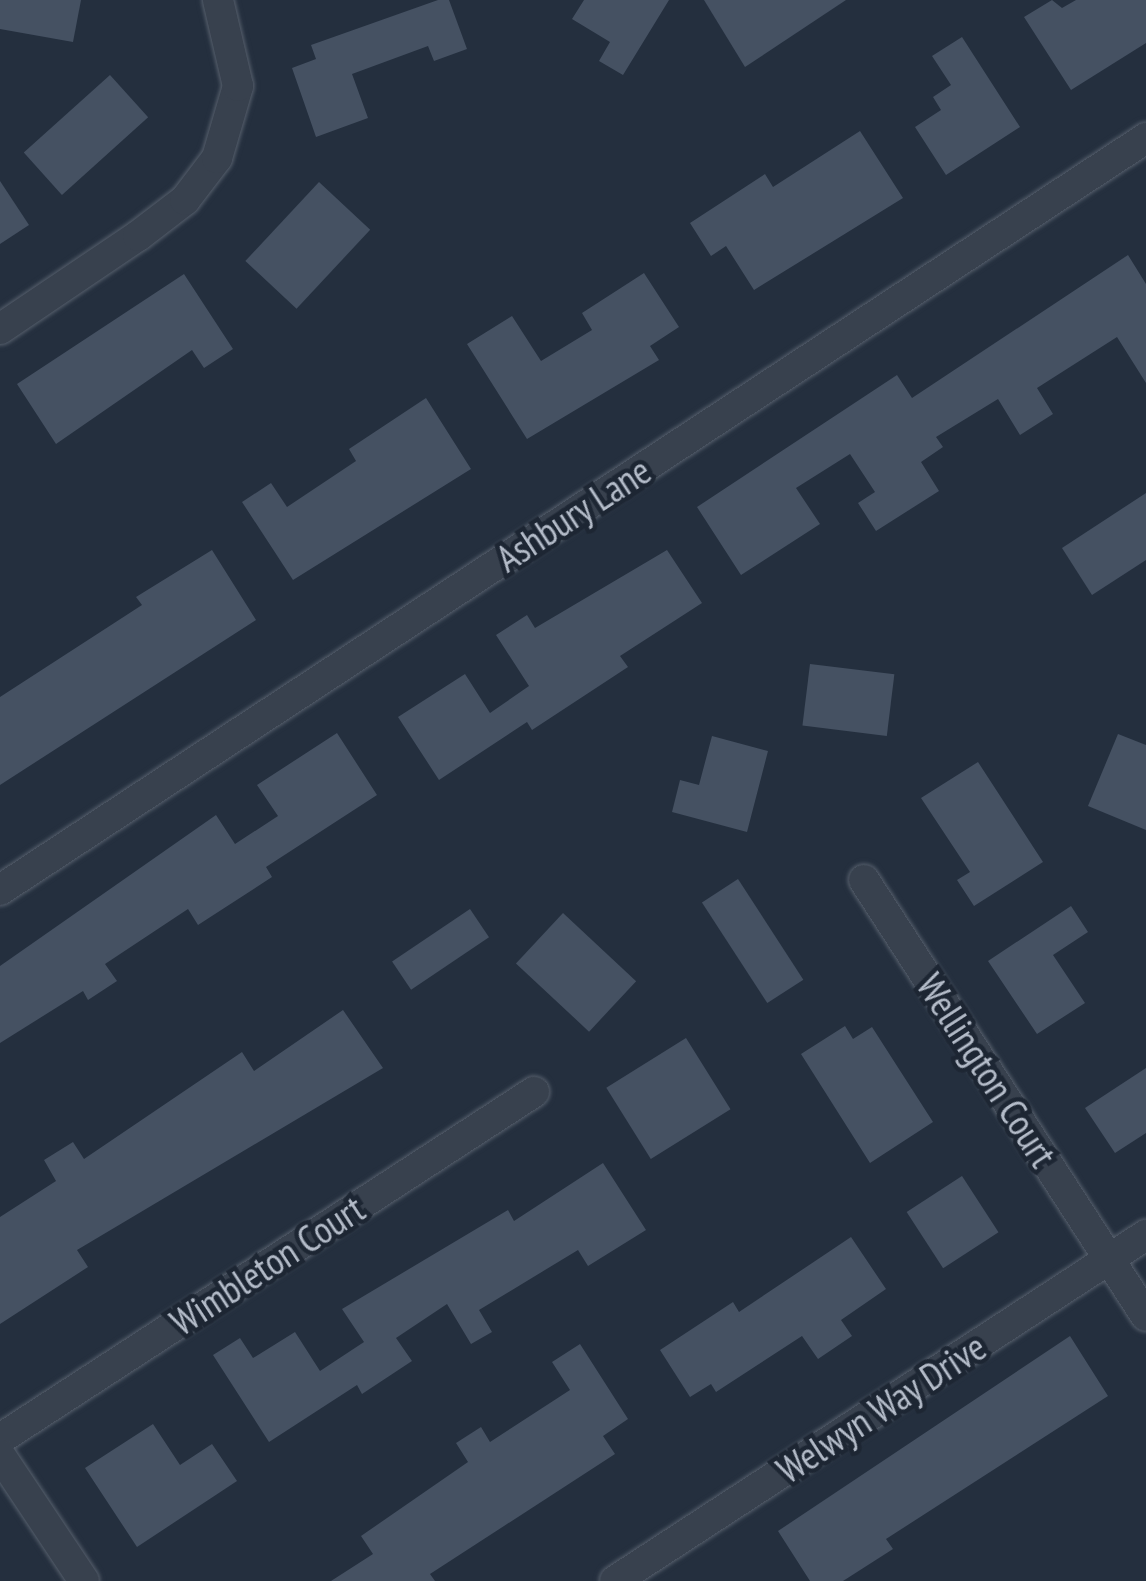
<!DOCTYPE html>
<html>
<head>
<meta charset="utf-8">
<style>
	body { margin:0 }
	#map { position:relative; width:1146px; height:1581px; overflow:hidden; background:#242f3e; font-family:"PT Sans Narrow",sans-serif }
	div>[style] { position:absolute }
	.building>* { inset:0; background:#455162; transform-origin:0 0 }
	.roads { filter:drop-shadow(0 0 2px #565f6c) drop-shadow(0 0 2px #565f6c) }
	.minor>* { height:30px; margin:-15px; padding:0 15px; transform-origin:15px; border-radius:15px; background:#38414e }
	span { translate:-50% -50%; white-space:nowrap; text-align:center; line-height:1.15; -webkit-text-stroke:9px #1d2633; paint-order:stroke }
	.street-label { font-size:38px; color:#b4bcc9 }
</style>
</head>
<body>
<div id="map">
	<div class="building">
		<i style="clip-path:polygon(0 0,81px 0,73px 42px,0 29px)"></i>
		<i style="clip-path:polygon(438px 0,449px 0,467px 49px,434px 61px,428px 46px,352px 74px,368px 118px,316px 137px,292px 68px,316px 59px,311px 45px)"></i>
		<i style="clip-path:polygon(584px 0,669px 0,623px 75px,599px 61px,610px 42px,572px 19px)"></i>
		<i style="clip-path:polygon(704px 0,846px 0,745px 67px)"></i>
		<i style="clip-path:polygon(1052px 0,1062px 8px,1076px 0,1146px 0,1146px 43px,1071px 90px,1024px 17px)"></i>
		<i style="clip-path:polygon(962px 37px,1020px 127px,946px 175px,915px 127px,941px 110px,933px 97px,951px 85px,932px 56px)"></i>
		<i style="left:110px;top:75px;width:57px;height:116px;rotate:48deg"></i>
		<i style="clip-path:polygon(860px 131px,903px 198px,754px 290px,726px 246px,711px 256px,690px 223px,765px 174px,773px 187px)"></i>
		<i style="clip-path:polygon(0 181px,29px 225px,0 244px)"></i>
		<i style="left:319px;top:182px;width:70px;height:108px;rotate:43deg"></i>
		<i style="clip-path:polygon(1128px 255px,1146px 284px,1146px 383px,1117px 337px,1037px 388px,1053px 414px,1020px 435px,998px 399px,936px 437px,943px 447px,921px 462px,939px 491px,876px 531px,858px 503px,875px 492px,850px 454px,796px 488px,820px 524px,741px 575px,697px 507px,897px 375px,912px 398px)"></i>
		<i style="clip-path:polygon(644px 273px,679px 327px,650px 346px,659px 360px,527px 439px,467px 344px,512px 316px,541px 361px,592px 330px,582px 313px)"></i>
		<i style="clip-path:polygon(184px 274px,233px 349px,204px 368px,192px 350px,56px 444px,17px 384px)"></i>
		<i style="clip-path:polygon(426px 398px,471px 469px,293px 580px,242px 502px,271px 483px,287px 507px,356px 461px,349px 449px)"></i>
		<i style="clip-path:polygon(1146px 493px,1146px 560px,1092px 595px,1062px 548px)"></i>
		<i style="clip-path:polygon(212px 550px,256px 620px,0 785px,0 697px,142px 605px,136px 597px)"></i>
		<i style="clip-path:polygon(667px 550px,702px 603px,620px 656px,628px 667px,532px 730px,527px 722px,439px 780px,398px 717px,465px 674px,490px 713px,529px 686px,496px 635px,527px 615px,535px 628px)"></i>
		<i style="left:810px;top:664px;width:85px;height:62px;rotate:7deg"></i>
		<i style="clip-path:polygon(337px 733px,377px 795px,266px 867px,272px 877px,198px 925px,188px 909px,105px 964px,117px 981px,88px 1000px,83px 991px,0 1043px,0 966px,216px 815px,235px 844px,278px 816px,257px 785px)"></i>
		<i style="clip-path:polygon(1118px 734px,1146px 745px,1146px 830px,1088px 806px)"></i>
		<i style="clip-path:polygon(712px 736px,768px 751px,747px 832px,672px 812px,680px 780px,699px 785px)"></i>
		<i style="clip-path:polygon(978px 762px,1043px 862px,974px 906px,957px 880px,970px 872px,921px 798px)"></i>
		<i style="left:738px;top:879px;width:120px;height:43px;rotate:57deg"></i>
		<i style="clip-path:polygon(1071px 906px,1088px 932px,1053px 955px,1085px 1003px,1037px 1034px,988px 961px)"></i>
		<i style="left:470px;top:909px;width:34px;height:94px;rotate:56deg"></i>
		<i style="left:563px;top:913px;width:100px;height:69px;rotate:43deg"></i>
		<i style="clip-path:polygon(343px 1010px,383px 1068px,77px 1250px,88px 1267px,0 1324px,0 1217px,56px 1181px,44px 1160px,73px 1142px,84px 1159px,242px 1052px,254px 1071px)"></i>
		<i style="clip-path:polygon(845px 1026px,853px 1039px,872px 1027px,933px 1122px,870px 1163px,801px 1054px)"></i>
		<i style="left:686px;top:1038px;width:84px;height:94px;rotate:58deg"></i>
		<i style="clip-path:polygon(1146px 1068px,1146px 1133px,1115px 1153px,1085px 1108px)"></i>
		<i style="clip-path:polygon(603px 1163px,646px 1230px,588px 1266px,578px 1250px,479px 1310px,492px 1332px,471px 1344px,447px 1304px,396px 1338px,412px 1361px,362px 1394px,357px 1385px,269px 1442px,213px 1355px,240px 1338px,253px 1358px,295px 1332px,320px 1371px,364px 1342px,342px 1309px,508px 1210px,514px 1221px)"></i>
		<i style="left:962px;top:1176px;width:67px;height:66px;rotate:57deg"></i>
		<i style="clip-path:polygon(851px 1237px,886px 1289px,841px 1320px,852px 1336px,818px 1359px,802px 1336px,716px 1392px,711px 1384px,690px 1397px,660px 1350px,733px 1302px,739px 1312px)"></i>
		<i style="clip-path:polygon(1070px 1336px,1108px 1396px,886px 1539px,893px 1549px,843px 1581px,810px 1581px,778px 1531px)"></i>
		<i style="clip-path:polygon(580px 1344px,628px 1419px,603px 1436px,615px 1454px,430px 1574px,435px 1581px,331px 1581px,373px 1554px,361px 1536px,468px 1462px,456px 1443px,481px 1427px,490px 1442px,570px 1390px,552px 1362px)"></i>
		<i style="clip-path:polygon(153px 1424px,180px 1465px,212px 1444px,237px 1481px,137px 1547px,85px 1468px)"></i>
	</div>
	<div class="roads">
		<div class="minor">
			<i style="left:0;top:329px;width:166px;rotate:-34deg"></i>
			<i style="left:138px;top:236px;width:59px;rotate:-37.5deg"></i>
			<i style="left:185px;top:200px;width:53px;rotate:-52.7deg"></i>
			<i style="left:217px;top:158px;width:75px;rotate:-73.7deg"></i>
			<i style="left:238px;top:86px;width:88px;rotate:-103.1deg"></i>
			<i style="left:864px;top:880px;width:519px;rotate:57.11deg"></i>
			<i style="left:0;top:890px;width:1371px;rotate:-33.27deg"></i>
			<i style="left:0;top:1439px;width:637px;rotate:-33.02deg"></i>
			<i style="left:0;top:1455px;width:151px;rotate:56.3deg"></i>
			<i style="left:615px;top:1581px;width:634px;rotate:-33.09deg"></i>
		</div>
	</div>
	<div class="street-label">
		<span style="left:573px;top:514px;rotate:-33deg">Ashbury Lane</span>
		<span style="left:987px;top:1070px;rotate:57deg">Wellington Court</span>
		<span style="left:267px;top:1265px;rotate:-33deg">Wimbleton Court</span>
		<span style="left:881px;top:1408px;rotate:-33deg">Welwyn Way Drive</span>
	</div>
</div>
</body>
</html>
